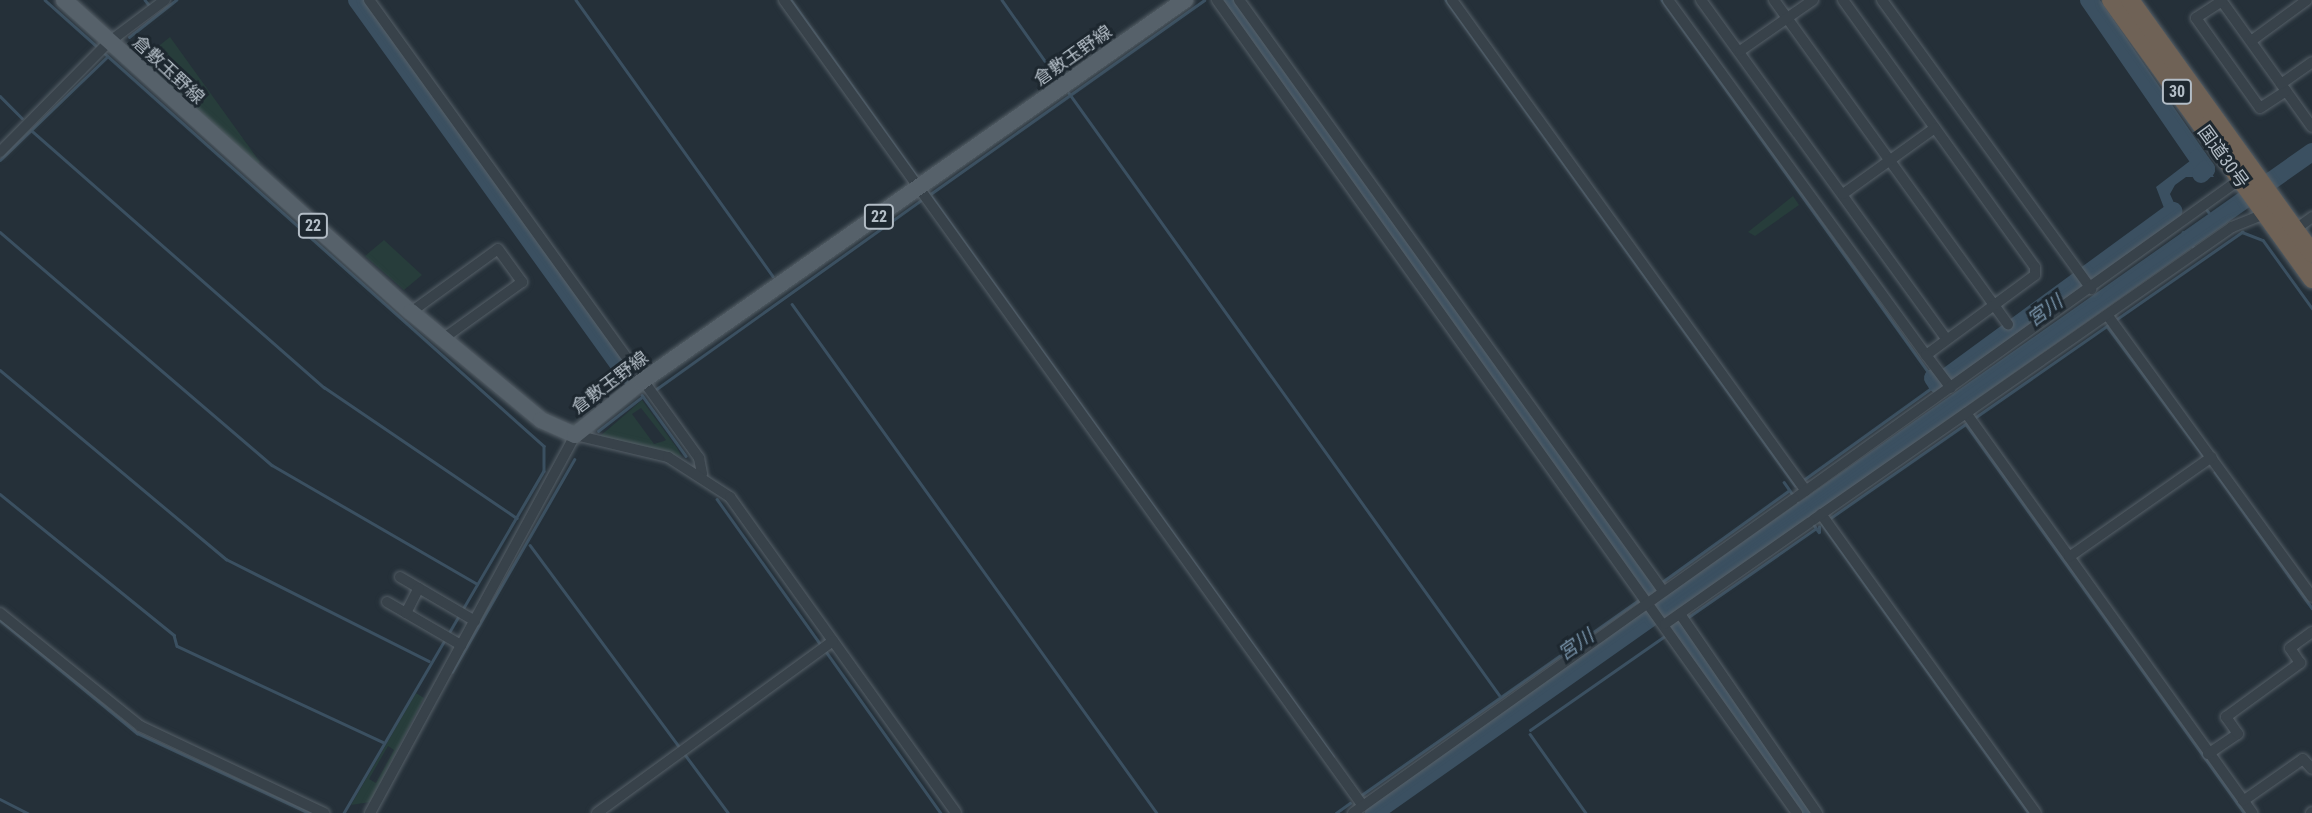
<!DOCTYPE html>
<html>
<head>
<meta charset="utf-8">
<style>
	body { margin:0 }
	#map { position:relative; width:2312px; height:813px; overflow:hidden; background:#253039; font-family:"Roboto Condensed","Noto Sans JP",sans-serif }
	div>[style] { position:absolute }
	.green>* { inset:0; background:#273d3b }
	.water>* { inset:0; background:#3b5061 }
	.stream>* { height:2.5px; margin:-1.25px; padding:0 1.25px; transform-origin:1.25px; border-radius:1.25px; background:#3b5061 }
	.river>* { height:18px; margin:-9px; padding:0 9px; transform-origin:9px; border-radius:9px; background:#3b5061 }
	.roads { filter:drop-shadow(0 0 2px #566068) drop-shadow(0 0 2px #566068) }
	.street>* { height:10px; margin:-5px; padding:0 5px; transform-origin:5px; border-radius:5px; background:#38424a }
	.primary>* { height:16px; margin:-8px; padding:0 8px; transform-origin:8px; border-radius:8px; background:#56616a }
	.highway>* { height:18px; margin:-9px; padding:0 9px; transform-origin:9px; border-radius:9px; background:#6f6256 }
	span { translate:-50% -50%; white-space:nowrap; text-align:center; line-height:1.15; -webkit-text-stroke:6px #1d272f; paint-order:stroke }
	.shield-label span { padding:2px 5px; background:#1d272f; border:2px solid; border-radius:5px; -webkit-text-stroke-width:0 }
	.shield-label { font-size:16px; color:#b3bdc6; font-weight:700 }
	.street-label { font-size:18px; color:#b3bdc6 }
	.water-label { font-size:19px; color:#7691a7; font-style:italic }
</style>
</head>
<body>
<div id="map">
	<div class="green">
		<i style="clip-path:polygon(170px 37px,260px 162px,257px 165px,140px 61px)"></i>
		<i style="clip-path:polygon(1793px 196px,1799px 205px,1755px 236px,1748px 232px)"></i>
		<i style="clip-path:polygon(384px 240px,422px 275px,404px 290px,365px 256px)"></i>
		<i style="clip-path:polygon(evenodd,642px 400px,677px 448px,682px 457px,599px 437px,642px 400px,641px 408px,666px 440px,664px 441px,654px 444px,632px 414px,641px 408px)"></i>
		<i style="clip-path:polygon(evenodd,416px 693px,424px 698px,370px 802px,351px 805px,416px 693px,388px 746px,394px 750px,376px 783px,369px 779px,388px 746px)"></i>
	</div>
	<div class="water">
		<i style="clip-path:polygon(2199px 154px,2214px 177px,2186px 177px,2175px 185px,2170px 194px,2179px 214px,2161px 229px,2164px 208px,2156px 187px)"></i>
	</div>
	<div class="stream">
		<i style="left:45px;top:0;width:669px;rotate:41.79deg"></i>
		<i style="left:544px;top:446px;width:25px;rotate:90deg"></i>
		<i style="left:544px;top:471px;width:396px;rotate:120.3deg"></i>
		<i style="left:145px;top:0;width:6px;rotate:51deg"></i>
		<i style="left:576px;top:0;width:339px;rotate:54.5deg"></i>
		<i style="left:791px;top:0;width:215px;rotate:54.5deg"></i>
		<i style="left:1002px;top:0;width:95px;rotate:54.8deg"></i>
		<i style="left:1446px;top:0;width:598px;rotate:54.26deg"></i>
		<i style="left:1662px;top:0;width:465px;rotate:54.4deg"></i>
		<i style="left:129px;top:37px;width:60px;rotate:-38.2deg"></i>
		<i style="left:1069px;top:93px;width:741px;rotate:54.44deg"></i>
		<i style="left:0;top:96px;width:31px;rotate:45deg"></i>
		<i style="left:31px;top:130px;width:390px;rotate:41.3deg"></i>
		<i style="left:324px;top:387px;width:233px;rotate:34.2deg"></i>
		<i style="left:0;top:160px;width:149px;rotate:-43.9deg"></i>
		<i style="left:929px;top:193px;width:693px;rotate:54.34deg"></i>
		<i style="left:929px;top:195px;width:337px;rotate:-35.3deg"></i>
		<i style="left:2207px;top:210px;width:10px;rotate:53deg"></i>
		<i style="left:0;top:232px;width:358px;rotate:40.6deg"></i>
		<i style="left:272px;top:465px;width:237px;rotate:30.1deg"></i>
		<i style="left:2183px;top:232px;width:21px;rotate:55deg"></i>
		<i style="left:792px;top:304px;width:626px;rotate:54.36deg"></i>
		<i style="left:2107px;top:326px;width:164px;rotate:53.4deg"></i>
		<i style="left:0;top:370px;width:295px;rotate:39.9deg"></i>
		<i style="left:226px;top:559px;width:227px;rotate:26.7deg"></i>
		<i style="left:655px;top:390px;width:329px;rotate:-35.5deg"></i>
		<i style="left:642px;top:395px;width:75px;rotate:54.2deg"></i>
		<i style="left:1973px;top:419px;width:328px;rotate:-34.8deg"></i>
		<i style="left:2242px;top:232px;width:22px;rotate:21deg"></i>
		<i style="left:2263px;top:240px;width:84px;rotate:54.2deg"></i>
		<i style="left:1966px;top:424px;width:479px;rotate:54.4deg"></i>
		<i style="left:598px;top:431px;width:56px;rotate:-37.7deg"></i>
		<i style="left:2215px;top:472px;width:167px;rotate:54.5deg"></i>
		<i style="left:1802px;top:481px;width:166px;rotate:-35.7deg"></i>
		<i style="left:1784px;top:482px;width:61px;rotate:55deg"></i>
		<i style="left:1819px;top:532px;width:5px;rotate:-90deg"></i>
		<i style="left:0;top:494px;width:224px;rotate:39deg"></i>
		<i style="left:174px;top:635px;width:11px;rotate:75deg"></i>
		<i style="left:177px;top:646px;width:227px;rotate:25deg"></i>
		<i style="left:717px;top:499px;width:179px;rotate:54.5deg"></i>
		<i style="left:1829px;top:519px;width:168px;rotate:-34.8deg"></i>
		<i style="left:1822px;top:524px;width:355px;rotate:54.4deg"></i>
		<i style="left:530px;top:545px;width:333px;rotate:53.5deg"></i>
		<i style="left:1662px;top:582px;width:155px;rotate:-35.8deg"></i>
		<i style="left:1645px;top:594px;width:14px;rotate:-39deg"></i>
		<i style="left:1687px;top:618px;width:156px;rotate:-34.8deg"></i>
		<i style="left:0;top:620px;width:178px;rotate:39.5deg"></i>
		<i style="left:137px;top:733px;width:190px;rotate:24.9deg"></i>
		<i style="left:1674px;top:629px;width:11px;rotate:-41deg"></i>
		<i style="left:825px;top:650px;width:200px;rotate:54.6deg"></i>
		<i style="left:452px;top:672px;width:245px;rotate:-60.1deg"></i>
		<i style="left:1530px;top:730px;width:166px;rotate:-34.9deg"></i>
		<i style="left:1530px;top:734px;width:97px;rotate:54.7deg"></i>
		<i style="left:1360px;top:796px;width:342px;rotate:-35.1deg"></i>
		<i style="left:0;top:799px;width:31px;rotate:27deg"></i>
		<i style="left:1336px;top:813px;width:17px;rotate:-36deg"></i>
	</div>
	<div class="river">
		<i style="left:357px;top:0;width:462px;rotate:54.3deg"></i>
		<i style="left:1229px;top:0;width:998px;rotate:54.59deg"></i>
		<i style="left:2089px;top:0;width:192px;rotate:55.4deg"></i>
		<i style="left:2198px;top:158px;width:14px;rotate:54deg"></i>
		<i style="left:2206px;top:169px;width:7px;rotate:135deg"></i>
		<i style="left:1933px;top:378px;width:7px;rotate:56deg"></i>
		<i style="left:1937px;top:384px;width:293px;rotate:-36.2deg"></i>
		<i style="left:1805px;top:509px;width:620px;rotate:-35.15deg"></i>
		<i style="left:1374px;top:813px;width:524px;rotate:-35.21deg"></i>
	</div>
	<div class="roads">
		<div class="street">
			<i style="left:369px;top:0;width:565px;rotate:54.23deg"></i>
			<i style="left:699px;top:458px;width:16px;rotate:79deg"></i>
			<i style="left:784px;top:0;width:992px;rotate:54.31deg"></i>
			<i style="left:1217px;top:0;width:999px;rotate:54.5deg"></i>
			<i style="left:1239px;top:0;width:727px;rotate:54.34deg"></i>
			<i style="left:1452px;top:0;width:605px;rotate:54.21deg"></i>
			<i style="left:1668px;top:0;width:439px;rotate:54deg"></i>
			<i style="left:1701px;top:0;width:418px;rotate:54.1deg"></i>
			<i style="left:1774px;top:0;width:400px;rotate:54.2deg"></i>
			<i style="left:1843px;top:0;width:329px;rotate:54.3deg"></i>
			<i style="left:2035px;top:267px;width:8px;rotate:90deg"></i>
			<i style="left:2035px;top:275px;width:135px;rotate:143.7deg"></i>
			<i style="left:1926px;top:355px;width:41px;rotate:52.9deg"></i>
			<i style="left:1882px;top:0;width:357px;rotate:54.1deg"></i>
			<i style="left:2221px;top:0;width:156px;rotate:54.4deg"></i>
			<i style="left:2222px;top:1px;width:31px;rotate:147deg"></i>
			<i style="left:2196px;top:18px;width:110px;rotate:54.6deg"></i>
			<i style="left:2260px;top:108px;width:31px;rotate:-33deg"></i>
			<i style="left:2251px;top:41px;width:69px;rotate:-36.2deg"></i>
			<i style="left:1740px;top:51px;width:89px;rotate:-34.9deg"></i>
			<i style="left:2281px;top:84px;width:38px;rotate:-35deg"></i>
			<i style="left:0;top:152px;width:155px;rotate:-45.3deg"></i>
			<i style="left:109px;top:42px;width:70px;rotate:-36.9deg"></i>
			<i style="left:1843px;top:194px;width:113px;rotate:-35.7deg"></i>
			<i style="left:2293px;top:231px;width:24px;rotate:-36deg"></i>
			<i style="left:411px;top:312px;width:107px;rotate:-35.9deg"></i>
			<i style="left:498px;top:249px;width:41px;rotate:54deg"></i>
			<i style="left:522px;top:282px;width:96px;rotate:144.3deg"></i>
			<i style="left:2108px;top:316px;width:347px;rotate:54deg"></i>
			<i style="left:1966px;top:413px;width:492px;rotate:54.4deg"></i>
			<i style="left:1797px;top:497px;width:549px;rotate:-35.66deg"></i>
			<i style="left:1821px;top:514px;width:368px;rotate:54.3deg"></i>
			<i style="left:1813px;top:520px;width:511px;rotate:-34.96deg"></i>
			<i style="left:2232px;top:227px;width:38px;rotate:-22deg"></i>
			<i style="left:2069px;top:557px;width:174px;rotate:-35deg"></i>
			<i style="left:400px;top:577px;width:87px;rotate:30.4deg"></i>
			<i style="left:387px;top:602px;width:86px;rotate:30.2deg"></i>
			<i style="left:0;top:613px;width:180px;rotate:38.9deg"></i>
			<i style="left:140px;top:726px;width:204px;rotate:25.3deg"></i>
			<i style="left:406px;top:613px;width:28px;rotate:-63deg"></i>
			<i style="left:1680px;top:614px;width:242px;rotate:55.5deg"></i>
			<i style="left:1665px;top:624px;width:177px;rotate:-35.1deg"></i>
			<i style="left:2208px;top:754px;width:36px;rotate:-34deg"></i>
			<i style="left:2238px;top:734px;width:21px;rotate:-125deg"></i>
			<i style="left:2226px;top:717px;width:92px;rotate:-36.1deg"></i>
			<i style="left:2300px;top:663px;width:18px;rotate:-124deg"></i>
			<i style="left:2290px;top:648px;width:27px;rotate:-36deg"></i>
			<i style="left:2243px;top:801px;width:73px;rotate:-35deg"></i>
			<i style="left:2303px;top:759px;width:13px;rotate:48deg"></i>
			<i style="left:370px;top:813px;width:430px;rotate:-61.5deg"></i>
			<i style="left:575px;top:435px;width:96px;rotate:13.3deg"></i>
			<i style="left:668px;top:457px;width:74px;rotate:32.8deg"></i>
			<i style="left:730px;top:497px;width:388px;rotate:54.4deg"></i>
			<i style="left:597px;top:813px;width:292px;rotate:-36.1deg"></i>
			<i style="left:1353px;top:813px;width:541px;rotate:-35.45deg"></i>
			<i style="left:2311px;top:813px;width:1px;rotate:-45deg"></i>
		</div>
		<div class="primary">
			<i style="left:64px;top:0;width:467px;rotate:42deg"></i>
			<i style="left:411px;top:312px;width:169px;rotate:39.7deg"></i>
			<i style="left:541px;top:420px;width:37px;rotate:24deg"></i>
			<i style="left:575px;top:435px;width:85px;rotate:-38.8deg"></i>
			<i style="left:641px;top:382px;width:665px;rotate:-35.08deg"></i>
		</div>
		<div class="highway">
			<i style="left:2111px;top:0;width:344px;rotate:54.2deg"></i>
			<i style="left:2130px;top:0;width:312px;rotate:54.3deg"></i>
		</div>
	</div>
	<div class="shield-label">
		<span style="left:2177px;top:92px">30</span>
		<span style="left:879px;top:217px">22</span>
		<span style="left:313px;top:226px">22</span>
	</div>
	<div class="street-label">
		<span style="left:1073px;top:56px;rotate:-35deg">倉敷玉野線</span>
		<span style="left:168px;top:70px;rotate:43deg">倉敷玉野線</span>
		<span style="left:2223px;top:157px;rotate:54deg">国道30号</span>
		<span style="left:610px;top:383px;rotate:-37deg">倉敷玉野線</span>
	</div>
	<div class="water-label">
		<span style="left:2045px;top:311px;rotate:-36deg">宮川</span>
		<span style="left:1576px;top:645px;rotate:-35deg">宮川</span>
	</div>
</div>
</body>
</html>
